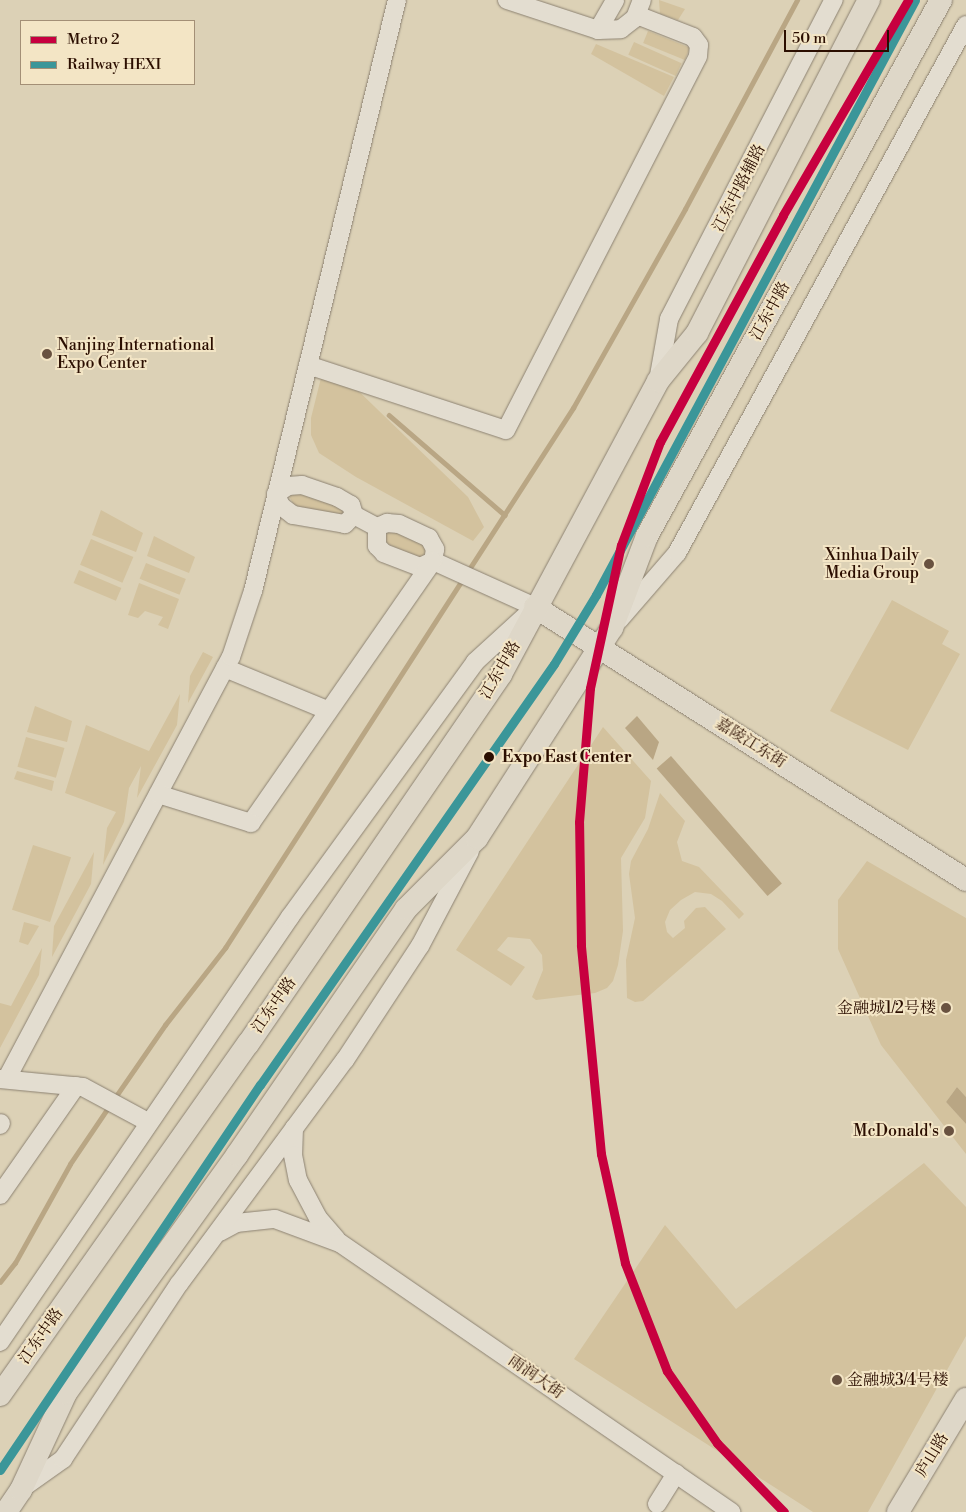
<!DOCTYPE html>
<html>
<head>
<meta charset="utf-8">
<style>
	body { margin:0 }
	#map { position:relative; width:966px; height:1512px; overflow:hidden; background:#dcd1b6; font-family:"Libre Bodoni","Noto Serif SC",serif }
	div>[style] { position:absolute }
	.green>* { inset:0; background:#d3c29e; transform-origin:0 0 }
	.water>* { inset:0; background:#b9a684; transform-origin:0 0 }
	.stream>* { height:4.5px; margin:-2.25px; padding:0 2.25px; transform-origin:2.25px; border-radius:2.25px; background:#b9a684 }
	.roads { filter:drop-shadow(0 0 1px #8c8272) drop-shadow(0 0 1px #8c8272) }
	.minor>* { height:18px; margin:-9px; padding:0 9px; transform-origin:9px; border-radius:9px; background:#e3ddd0 }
	.major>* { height:22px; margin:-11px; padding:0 11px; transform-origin:11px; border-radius:11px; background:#ded7c8 }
	.rail-1>* { height:9px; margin:-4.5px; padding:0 4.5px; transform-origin:4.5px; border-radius:4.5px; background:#3b9699 }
	.metro-1>* { height:9px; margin:-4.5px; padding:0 4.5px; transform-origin:4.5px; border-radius:4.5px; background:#c7003f }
	.dots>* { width:14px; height:14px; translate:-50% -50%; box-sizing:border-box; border:2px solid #f3e5c5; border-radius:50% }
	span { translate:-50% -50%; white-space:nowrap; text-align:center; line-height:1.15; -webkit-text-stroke:4px #f3e5c5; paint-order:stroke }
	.street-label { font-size:16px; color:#2b0e00 }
	.poi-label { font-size:16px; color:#2b0e00 }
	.left { translate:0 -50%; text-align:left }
	.right { translate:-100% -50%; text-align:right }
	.stop-label { font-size:16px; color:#2b0e00; font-weight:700 }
	.legend { position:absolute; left:20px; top:20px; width:175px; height:65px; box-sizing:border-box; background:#f3e5c5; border:1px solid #a38f76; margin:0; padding:6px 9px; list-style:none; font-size:15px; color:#2b0e00 }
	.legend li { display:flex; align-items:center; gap:10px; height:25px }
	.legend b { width:25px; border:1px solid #a38f76 }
	.scale { position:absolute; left:784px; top:30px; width:105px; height:22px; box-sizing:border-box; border:2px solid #2b0e00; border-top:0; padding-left:6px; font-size:15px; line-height:18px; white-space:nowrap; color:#2b0e00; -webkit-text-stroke:4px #f3e5c5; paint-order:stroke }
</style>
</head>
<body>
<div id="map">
	<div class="green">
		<i style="clip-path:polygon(659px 0,685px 9px,678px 20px,660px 14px)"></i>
		<i style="left:648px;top:31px;width:45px;height:13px;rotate:22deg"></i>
		<i style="left:634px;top:42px;width:52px;height:14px;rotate:24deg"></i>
		<i style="clip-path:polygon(596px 44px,674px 77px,664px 96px,591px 54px)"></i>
		<i style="clip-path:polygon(323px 370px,345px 378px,468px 497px,484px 527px,473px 541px,356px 477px,319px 453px,311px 435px,311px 418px)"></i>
		<i style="clip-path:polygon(298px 492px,336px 502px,346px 513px,342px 516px,295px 507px,289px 496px)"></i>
		<i style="clip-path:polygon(101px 510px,143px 533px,136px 552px,92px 535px)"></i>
		<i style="clip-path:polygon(391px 528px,426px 545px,427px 557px,420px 560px,388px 544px,384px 538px)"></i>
		<i style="clip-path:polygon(154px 536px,195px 557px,189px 573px,147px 556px)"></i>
		<i style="left:91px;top:539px;width:46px;height:28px;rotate:23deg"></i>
		<i style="left:146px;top:563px;width:43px;height:17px;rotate:22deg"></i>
		<i style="left:79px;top:570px;width:46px;height:14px;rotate:23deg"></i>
		<i style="clip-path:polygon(139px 583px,179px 599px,168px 629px,158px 625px,163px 617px,145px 611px,138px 618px,128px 615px)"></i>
		<i style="clip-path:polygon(892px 600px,949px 631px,942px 644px,960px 654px,908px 750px,830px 711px)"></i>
		<i style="clip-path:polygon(203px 652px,213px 657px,188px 703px,190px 676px)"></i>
		<i style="clip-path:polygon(180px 694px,177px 725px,137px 798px,141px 766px,129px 788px,124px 822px,103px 865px,107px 828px,116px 812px,65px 793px,86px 725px,149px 751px)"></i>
		<i style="clip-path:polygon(35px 706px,72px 721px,67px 742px,27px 732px)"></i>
		<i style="clip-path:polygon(603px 727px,651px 781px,645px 818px,621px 858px,623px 931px,618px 965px,613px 981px,607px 988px,595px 993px,536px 1000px,532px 997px,543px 970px,542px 955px,530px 939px,508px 937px,497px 950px,525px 967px,511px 986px,456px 950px)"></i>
		<i style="left:26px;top:737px;width:40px;height:31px;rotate:16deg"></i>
		<i style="clip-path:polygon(17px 771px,54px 781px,52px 791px,14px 779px)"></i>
		<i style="clip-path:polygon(660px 793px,685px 821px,677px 842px,682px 861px,699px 867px,744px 914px,739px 919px,722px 901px,711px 894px,695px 892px,681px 900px,670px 910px,665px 922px,667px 932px,673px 938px,685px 928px,684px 921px,696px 908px,705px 907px,726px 929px,643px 1001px,635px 1002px,627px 998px,626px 960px,635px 918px,629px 874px,631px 861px,648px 829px)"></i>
		<i style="left:33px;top:845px;width:40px;height:68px;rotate:18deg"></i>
		<i style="clip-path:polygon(94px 852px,91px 884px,52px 957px,54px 926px)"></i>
		<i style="clip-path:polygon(867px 861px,966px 918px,966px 1097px,957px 1087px,946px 1102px,966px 1124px,966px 1154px,881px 1045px,838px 949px,838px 900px)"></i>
		<i style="clip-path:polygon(24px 922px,39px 926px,28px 945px,19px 942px)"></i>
		<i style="clip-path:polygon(42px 948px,39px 975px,0 1048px,0 1003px,11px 1006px)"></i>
		<i style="clip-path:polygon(924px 1163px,966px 1207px,966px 1336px,868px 1512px,813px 1512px,574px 1359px,665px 1225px,736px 1309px)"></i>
	</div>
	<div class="water">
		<i style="clip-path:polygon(637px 716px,659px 742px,653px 760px,625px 728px)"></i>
		<i style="left:671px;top:756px;width:169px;height:19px;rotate:49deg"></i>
		<i style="clip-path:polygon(957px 1087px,966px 1097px,966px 1124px,946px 1102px)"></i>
	</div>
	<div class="stream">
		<i style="left:389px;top:415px;width:153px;rotate:40.8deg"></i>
		<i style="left:468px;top:571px;width:194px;rotate:-57.2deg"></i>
		<i style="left:573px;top:408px;width:228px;rotate:-60.6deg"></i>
		<i style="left:685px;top:209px;width:237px;rotate:-61.8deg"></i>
		<i style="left:114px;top:1099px;width:90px;rotate:-55.4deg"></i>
		<i style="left:165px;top:1025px;width:98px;rotate:-52.1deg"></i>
		<i style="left:225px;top:948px;width:440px;rotate:-57.2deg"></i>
		<i style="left:0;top:1282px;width:24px;rotate:-52deg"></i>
		<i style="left:15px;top:1263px;width:113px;rotate:-60.9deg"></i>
		<i style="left:70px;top:1164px;width:71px;rotate:-55.9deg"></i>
	</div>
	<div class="roads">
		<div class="minor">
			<i style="left:507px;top:0;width:96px;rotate:18.2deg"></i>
			<i style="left:598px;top:30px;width:23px;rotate:-2deg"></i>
			<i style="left:621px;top:29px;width:18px;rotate:-38deg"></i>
			<i style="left:635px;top:18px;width:19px;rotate:-69deg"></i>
			<i style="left:598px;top:30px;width:34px;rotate:-60deg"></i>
			<i style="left:308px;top:365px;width:208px;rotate:18.2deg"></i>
			<i style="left:506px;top:430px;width:420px;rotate:-62.8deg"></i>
			<i style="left:698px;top:56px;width:11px;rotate:-85deg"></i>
			<i style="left:699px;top:45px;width:10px;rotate:-127deg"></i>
			<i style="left:693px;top:37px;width:60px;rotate:-158.6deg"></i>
			<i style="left:658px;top:381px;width:63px;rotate:-79.9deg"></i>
			<i style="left:669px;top:319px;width:359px;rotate:-62.7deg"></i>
			<i style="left:302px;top:485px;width:37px;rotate:19deg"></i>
			<i style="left:337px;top:497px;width:16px;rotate:30deg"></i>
			<i style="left:351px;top:505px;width:10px;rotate:73deg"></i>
			<i style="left:354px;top:515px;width:13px;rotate:135deg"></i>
			<i style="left:345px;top:524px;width:53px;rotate:-170.2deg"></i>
			<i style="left:293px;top:515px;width:15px;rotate:-143deg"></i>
			<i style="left:281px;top:506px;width:13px;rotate:-113deg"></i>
			<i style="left:276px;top:494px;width:14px;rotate:-34deg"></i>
			<i style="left:288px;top:486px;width:14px;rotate:-4deg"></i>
			<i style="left:354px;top:515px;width:26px;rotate:28deg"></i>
			<i style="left:377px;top:527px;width:11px;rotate:-22deg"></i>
			<i style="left:387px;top:523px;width:12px;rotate:5deg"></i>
			<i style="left:399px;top:524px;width:33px;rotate:25deg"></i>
			<i style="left:429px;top:538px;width:13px;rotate:61deg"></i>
			<i style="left:435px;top:549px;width:12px;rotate:99deg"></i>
			<i style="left:433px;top:561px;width:14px;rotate:155deg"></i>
			<i style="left:420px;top:567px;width:39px;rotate:-159deg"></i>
			<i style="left:384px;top:553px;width:10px;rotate:-135deg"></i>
			<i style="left:377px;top:546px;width:19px;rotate:-90deg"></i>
			<i style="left:619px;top:620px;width:89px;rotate:-49.1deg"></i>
			<i style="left:677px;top:553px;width:602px;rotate:-61.31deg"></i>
			<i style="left:225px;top:668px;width:110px;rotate:22.4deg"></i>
			<i style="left:7px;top:1078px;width:477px;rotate:-62deg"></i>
			<i style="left:231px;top:657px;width:70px;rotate:-71.6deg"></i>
			<i style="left:253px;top:591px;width:608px;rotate:-76.31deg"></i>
			<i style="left:0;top:1079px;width:83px;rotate:5.5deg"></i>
			<i style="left:83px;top:1087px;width:74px;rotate:28.3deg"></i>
			<i style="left:0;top:1125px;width:2px;rotate:-63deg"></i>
			<i style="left:294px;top:1128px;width:27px;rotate:92deg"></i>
			<i style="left:293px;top:1155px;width:25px;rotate:79deg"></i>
			<i style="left:298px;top:1180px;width:43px;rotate:62.2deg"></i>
			<i style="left:318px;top:1218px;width:28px;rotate:49deg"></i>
			<i style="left:0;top:1195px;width:133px;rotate:-55.1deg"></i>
			<i style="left:220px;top:1232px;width:18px;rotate:-29deg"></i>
			<i style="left:236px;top:1223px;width:39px;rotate:-6deg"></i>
			<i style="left:275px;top:1219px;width:69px;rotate:20.3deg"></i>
			<i style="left:340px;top:1243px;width:475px;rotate:34.5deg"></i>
			<i style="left:0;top:1342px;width:515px;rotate:-55.69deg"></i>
			<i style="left:290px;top:917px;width:315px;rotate:-54deg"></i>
			<i style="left:475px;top:662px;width:81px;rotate:-42.5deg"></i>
			<i style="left:535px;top:607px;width:112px;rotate:-155.7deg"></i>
			<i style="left:433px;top:561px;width:319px;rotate:124.8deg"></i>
			<i style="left:251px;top:823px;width:97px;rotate:-162.7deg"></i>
			<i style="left:21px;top:1489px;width:52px;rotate:-35.5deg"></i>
			<i style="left:63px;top:1459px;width:210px;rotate:-56.5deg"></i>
			<i style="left:179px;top:1284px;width:279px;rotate:-53.5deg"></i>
			<i style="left:345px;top:1060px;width:136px;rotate:-56.7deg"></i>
			<i style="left:420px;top:946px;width:107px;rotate:-62.2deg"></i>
			<i style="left:657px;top:1504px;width:36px;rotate:-58deg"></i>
		</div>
		<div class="major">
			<i style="left:535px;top:607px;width:510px;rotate:32.35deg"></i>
			<i style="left:0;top:1395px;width:430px;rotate:-54.8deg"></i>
			<i style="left:248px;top:1044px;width:448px;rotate:-55.6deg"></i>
			<i style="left:501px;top:674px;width:332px;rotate:-61.8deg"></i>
			<i style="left:658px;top:381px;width:62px;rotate:-50.9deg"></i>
			<i style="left:697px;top:333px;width:375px;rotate:-62.7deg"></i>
			<i style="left:6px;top:1512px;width:27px;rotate:-56deg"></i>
			<i style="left:21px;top:1490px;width:107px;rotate:-65.1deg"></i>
			<i style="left:66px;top:1393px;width:293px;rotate:-54.3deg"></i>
			<i style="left:237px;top:1155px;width:298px;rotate:-55.5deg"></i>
			<i style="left:406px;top:909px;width:100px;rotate:-45deg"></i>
			<i style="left:477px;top:838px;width:250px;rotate:-57.3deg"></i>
			<i style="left:612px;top:628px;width:98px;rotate:-69.2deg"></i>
			<i style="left:647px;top:536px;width:611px;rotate:-61.25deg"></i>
			<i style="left:898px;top:1512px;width:132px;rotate:-59deg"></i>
		</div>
	</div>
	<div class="rail-1">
		<i style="left:0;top:1470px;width:465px;rotate:-56deg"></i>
		<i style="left:260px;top:1085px;width:513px;rotate:-55.07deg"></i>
		<i style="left:554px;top:664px;width:81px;rotate:-58.7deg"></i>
		<i style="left:596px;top:595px;width:675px;rotate:-61.8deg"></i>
	</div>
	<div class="metro-1">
		<i style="left:784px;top:1512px;width:96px;rotate:-134.2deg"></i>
		<i style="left:717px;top:1443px;width:88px;rotate:-124.8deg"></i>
		<i style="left:667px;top:1371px;width:116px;rotate:-111.3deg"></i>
		<i style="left:625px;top:1263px;width:112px;rotate:-102.4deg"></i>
		<i style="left:601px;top:1154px;width:210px;rotate:-95.5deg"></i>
		<i style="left:581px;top:945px;width:123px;rotate:-90.9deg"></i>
		<i style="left:579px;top:822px;width:134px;rotate:-85.3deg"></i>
		<i style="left:590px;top:688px;width:146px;rotate:-77.8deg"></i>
		<i style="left:621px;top:545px;width:110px;rotate:-69.3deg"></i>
		<i style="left:660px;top:442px;width:258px;rotate:-61.5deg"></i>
		<i style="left:783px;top:215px;width:249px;rotate:-59.8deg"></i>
	</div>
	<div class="dots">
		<i style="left:47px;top:354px;background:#695240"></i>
		<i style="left:929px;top:564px;background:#695240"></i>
		<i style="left:489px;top:757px;background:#2b0e00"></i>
		<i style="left:946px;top:1008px;background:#695240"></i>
		<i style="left:949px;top:1131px;background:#695240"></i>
		<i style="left:837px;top:1380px;background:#695240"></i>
	</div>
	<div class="street-label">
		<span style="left:739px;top:188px;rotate:-63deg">江东中路辅路</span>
		<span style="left:770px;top:311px;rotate:-61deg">江东中路</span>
		<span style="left:500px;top:670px;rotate:-60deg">江东中路</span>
		<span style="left:751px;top:743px;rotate:32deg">嘉陵江东街</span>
		<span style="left:274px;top:1005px;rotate:-55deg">江东中路</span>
		<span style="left:41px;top:1336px;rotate:-55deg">江东中路</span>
		<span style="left:536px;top:1377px;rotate:35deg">雨润大街</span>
		<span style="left:932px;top:1455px;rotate:-59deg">庐山路</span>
	</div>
	<div class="poi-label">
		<span class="left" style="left:57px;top:354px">Nanjing International<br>Expo Center</span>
		<span class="right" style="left:919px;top:564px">Xinhua Daily<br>Media Group</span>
		<span class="right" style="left:936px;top:1008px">金融城1/2号楼</span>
		<span class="right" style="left:939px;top:1131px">McDonald's</span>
		<span class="left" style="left:847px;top:1380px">金融城3/4号楼</span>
	</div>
	<div class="stop-label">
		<span class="left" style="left:502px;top:757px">Expo East Center</span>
	</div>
	<ul class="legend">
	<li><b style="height:6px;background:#c7003f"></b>Metro 2</li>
	<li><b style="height:6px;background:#3b9699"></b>Railway HEXI</li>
	</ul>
	<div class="scale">50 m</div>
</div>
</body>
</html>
